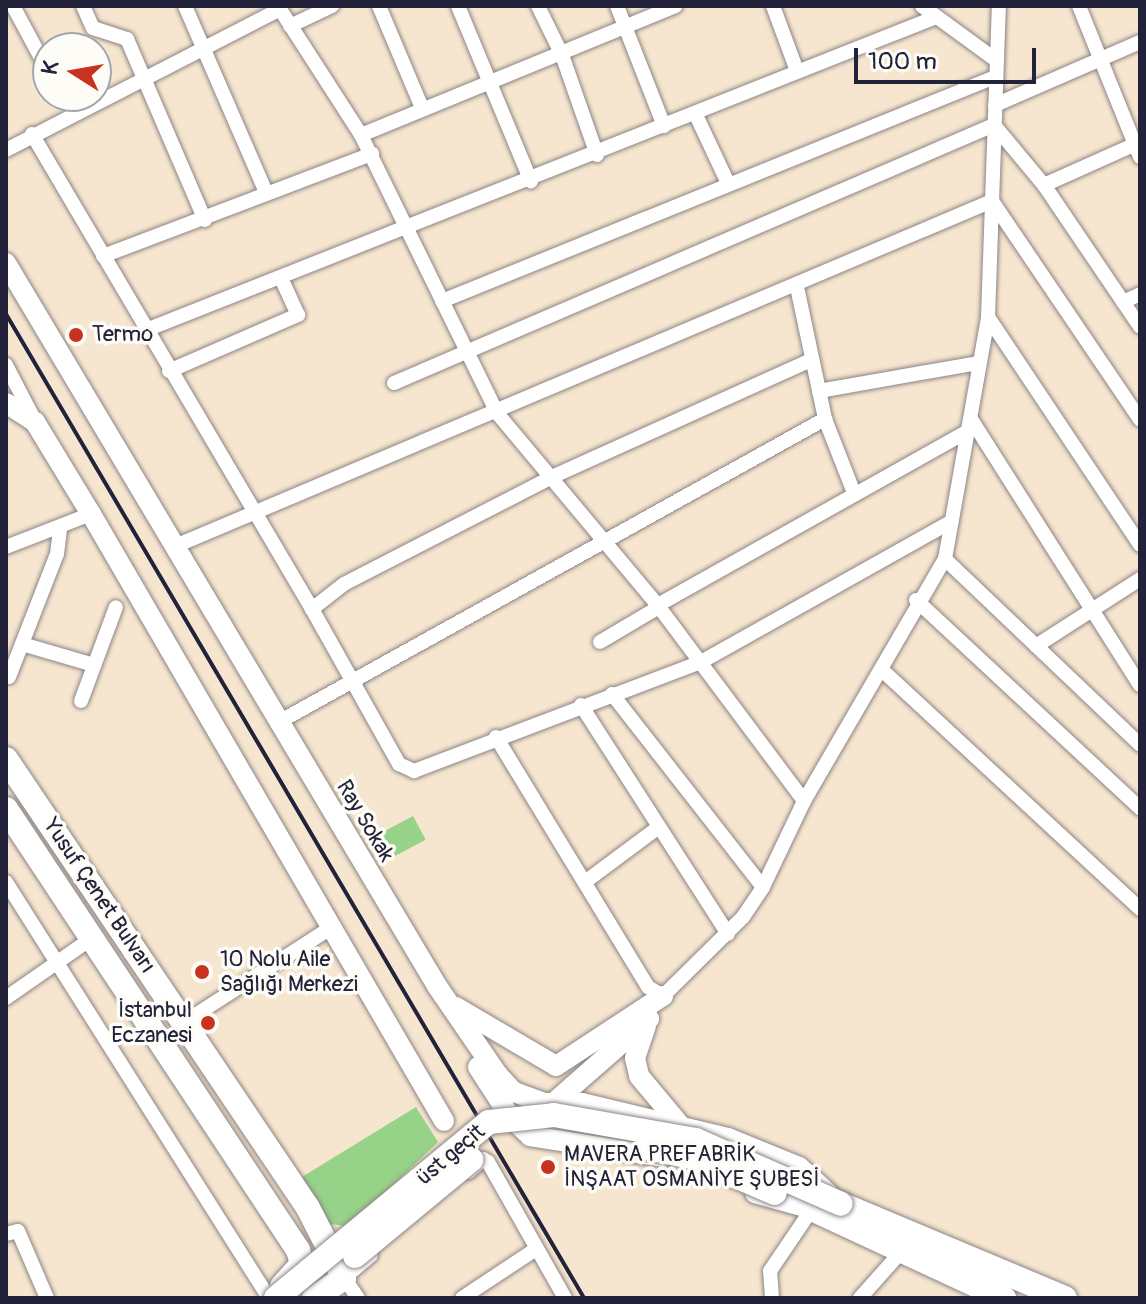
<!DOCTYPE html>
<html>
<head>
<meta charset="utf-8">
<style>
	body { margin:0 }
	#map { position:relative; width:1146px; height:1304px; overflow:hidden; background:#f7e6cf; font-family:Pangolin,sans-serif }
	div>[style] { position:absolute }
	.green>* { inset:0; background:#96d287; transform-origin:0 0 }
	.roads { filter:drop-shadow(0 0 2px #8c8485) drop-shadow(0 0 2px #8c8485) }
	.street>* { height:14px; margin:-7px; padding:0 7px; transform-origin:7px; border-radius:7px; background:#fff }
	.secondary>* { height:20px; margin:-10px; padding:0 10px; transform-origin:10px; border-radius:10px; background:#fff }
	.highway>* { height:24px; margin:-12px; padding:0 12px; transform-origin:12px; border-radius:12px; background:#fff }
	.rail>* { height:4px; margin:-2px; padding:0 2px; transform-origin:2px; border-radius:2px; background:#22223b }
	.bridges { filter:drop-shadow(0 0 2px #8c8485) drop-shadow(0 0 2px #8c8485) }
	.highway-bridge>* { height:24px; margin:-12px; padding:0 12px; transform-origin:12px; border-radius:12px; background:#fff }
	.dots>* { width:22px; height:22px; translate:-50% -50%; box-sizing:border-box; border:4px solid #fdfcf7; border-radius:50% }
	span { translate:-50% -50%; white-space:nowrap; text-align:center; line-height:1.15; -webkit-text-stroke:7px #fdfcf7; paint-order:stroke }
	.poi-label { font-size:22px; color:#22223b }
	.left { translate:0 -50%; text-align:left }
	.right { translate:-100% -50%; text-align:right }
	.street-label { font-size:22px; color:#22223b }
	.frame { position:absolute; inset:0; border:8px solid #22223b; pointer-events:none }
	.north { position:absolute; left:32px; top:32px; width:80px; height:80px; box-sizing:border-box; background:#fdfcf7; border:2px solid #a5a5ac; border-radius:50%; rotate:281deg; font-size:22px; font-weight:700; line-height:32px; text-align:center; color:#22223b }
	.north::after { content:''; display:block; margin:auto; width:28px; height:36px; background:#c8321e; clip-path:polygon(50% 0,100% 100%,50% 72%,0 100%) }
	.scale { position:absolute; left:854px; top:48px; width:182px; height:36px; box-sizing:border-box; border:4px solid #22223b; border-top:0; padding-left:10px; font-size:24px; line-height:28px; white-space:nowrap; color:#22223b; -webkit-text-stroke:6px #fdfcf7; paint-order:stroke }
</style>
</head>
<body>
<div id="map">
	<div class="green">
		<i style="left:413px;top:816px;width:27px;height:48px;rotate:62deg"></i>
		<i style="clip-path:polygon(416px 1107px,438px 1142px,350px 1226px,328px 1224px,297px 1180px)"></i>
	</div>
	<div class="roads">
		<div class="street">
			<i style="left:13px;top:6px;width:74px;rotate:61.7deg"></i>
			<i style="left:83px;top:6px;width:24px;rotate:66deg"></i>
			<i style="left:93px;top:28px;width:36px;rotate:18deg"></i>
			<i style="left:127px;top:39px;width:197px;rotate:66.7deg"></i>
			<i style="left:185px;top:6px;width:203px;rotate:66.5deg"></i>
			<i style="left:278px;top:6px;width:153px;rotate:57.2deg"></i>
			<i style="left:361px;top:135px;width:309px;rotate:63.9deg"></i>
			<i style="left:497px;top:413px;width:253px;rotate:50.1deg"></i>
			<i style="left:659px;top:607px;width:242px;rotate:53.2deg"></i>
			<i style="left:379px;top:6px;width:111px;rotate:67.1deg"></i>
			<i style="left:458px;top:6px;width:190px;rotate:67.4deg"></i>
			<i style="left:538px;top:6px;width:55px;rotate:63.9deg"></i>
			<i style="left:562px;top:55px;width:106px;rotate:70.7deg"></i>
			<i style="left:617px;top:6px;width:129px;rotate:68.6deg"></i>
			<i style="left:773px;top:6px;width:69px;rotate:69.7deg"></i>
			<i style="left:922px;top:6px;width:88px;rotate:36.2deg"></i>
			<i style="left:1079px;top:6px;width:163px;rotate:68deg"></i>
			<i style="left:290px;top:26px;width:47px;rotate:-25.5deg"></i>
			<i style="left:995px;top:105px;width:158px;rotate:-23.5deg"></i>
			<i style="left:695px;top:113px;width:77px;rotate:64.8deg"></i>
			<i style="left:32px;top:134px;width:551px;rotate:59.48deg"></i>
			<i style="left:361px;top:135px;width:340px;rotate:-22.3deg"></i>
			<i style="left:6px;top:150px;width:308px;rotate:-27.2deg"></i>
			<i style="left:1044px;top:185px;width:105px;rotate:-24.1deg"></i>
			<i style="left:103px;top:256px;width:288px;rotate:-20.8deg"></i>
			<i style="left:797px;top:287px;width:135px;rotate:78deg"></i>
			<i style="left:825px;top:419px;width:79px;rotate:68.6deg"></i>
			<i style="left:442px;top:301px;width:597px;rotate:-22.05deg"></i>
			<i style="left:1123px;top:302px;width:19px;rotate:-25deg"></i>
			<i style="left:988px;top:317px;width:274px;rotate:56.3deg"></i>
			<i style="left:146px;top:330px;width:850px;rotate:-21.61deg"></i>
			<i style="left:811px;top:360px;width:282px;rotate:155.7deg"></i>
			<i style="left:554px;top:476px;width:236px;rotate:152.8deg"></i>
			<i style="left:344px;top:584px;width:41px;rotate:142deg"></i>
			<i style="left:312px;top:609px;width:178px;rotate:60.7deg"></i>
			<i style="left:399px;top:764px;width:17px;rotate:25deg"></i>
			<i style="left:414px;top:771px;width:307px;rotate:-20.8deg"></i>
			<i style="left:701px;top:662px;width:284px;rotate:-29.3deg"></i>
			<i style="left:6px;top:365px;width:63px;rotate:62.6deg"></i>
			<i style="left:169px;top:371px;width:141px;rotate:-23.5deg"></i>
			<i style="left:298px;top:315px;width:41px;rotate:-114.7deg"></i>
			<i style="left:394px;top:383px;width:653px;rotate:-23.27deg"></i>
			<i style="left:994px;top:125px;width:78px;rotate:50.2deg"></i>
			<i style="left:1044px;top:185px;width:171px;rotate:55.9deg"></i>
			<i style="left:819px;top:391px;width:161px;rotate:-10deg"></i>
			<i style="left:971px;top:419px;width:315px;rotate:57.6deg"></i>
			<i style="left:6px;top:547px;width:91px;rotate:-21.2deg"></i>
			<i style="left:173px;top:547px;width:889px;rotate:-22.9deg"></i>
			<i style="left:992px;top:201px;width:264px;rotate:55.9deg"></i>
			<i style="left:945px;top:559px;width:269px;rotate:43.6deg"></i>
			<i style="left:916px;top:600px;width:306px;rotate:42.9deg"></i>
			<i style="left:658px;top:605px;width:355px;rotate:-29.3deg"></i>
			<i style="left:600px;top:642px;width:69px;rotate:-30.7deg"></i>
			<i style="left:22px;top:644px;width:75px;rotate:16.3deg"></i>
			<i style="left:1036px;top:646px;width:124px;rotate:-32.8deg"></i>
			<i style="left:882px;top:670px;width:352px;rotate:42.8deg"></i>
			<i style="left:9px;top:677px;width:132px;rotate:-68.7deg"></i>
			<i style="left:57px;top:554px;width:26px;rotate:-83deg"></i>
			<i style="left:612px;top:694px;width:245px;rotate:52deg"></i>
			<i style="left:81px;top:701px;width:100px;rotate:-69.6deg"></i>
			<i style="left:581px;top:705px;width:272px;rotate:57.3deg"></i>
			<i style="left:277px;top:723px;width:627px;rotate:-29.02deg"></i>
			<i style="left:496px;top:737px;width:293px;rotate:58.7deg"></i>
			<i style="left:648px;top:987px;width:17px;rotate:31deg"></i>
			<i style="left:663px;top:996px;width:112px;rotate:-44.6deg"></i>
			<i style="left:743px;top:917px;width:36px;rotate:-56deg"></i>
			<i style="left:763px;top:887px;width:95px;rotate:-64.5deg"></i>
			<i style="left:804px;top:801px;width:280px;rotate:-59.8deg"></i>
			<i style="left:945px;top:559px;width:246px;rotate:-79.9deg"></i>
			<i style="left:988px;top:317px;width:311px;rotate:-88deg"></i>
			<i style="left:6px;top:882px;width:492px;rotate:57.7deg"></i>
			<i style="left:585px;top:882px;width:89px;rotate:-36.7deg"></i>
			<i style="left:6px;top:998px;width:105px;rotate:-34.9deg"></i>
			<i style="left:183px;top:1023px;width:174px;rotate:-32.8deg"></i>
			<i style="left:469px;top:1172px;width:19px;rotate:-43deg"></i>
			<i style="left:483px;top:1159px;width:6px;rotate:31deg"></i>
			<i style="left:488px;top:1162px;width:156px;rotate:60.5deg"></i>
			<i style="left:6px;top:1234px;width:12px;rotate:-14deg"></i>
			<i style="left:18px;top:1231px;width:73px;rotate:66.6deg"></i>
			<i style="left:358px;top:1298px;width:24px;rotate:-125deg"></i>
			<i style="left:344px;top:1278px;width:35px;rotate:-40deg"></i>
			<i style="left:462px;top:1298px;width:89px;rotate:-33.5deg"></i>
			<i style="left:772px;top:1298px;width:27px;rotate:-94deg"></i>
			<i style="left:770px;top:1271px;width:75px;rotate:-55.9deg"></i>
			<i style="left:860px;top:1298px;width:62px;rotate:-48.3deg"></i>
		</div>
		<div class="secondary">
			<i style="left:6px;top:263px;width:842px;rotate:59.2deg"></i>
			<i style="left:437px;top:986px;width:108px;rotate:55.6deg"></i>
			<i style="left:498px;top:1075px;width:23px;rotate:47deg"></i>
			<i style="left:514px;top:1092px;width:32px;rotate:20deg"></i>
			<i style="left:544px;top:1103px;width:38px"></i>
			<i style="left:582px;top:1103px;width:150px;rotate:13.5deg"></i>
			<i style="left:728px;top:1138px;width:77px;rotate:22.2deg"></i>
			<i style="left:799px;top:1167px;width:40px;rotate:42deg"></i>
			<i style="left:6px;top:403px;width:35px;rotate:33deg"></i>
			<i style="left:35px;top:422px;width:108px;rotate:58.7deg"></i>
			<i style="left:91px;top:514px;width:702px;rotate:59.82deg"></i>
			<i style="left:456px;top:1007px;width:116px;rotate:30.5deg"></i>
			<i style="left:556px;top:1066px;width:128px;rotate:-33.2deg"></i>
			<i style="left:646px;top:1026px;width:34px;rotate:109deg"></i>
			<i style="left:635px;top:1058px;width:18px;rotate:77deg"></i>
			<i style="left:639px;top:1076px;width:64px;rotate:50.1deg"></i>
			<i style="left:478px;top:1067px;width:61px;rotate:57.1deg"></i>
			<i style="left:511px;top:1118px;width:26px;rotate:43deg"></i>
			<i style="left:530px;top:1136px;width:134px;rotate:9deg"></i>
			<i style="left:550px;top:1106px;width:132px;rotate:-41.3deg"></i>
			<i style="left:755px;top:1193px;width:59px;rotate:15.7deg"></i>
		</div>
		<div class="highway">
			<i style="left:6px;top:759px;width:541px;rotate:56.07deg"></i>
			<i style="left:308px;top:1208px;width:79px;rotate:62.8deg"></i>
			<i style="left:344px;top:1278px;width:36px;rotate:146deg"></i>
			<i style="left:6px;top:809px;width:529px;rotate:56.49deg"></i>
			<i style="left:298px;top:1250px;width:15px;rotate:74deg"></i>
			<i style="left:302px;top:1264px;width:30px;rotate:132deg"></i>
			<i style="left:841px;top:1204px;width:243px;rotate:22.8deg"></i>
			<i style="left:812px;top:1209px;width:212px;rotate:24.9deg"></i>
		</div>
	</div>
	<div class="rail">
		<i style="left:6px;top:314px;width:1141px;rotate:59.57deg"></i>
	</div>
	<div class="bridges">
		<div class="highway-bridge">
			<i style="left:648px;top:1148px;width:44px;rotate:11.8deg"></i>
			<i style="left:691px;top:1157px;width:91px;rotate:23.2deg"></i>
			<i style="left:355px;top:1256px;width:151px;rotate:-39.6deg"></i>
			<i style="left:276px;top:1298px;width:276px;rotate:-39.6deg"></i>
			<i style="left:489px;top:1122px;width:65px;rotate:-6.1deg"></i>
			<i style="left:554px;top:1115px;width:144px;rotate:10deg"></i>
			<i style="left:696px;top:1140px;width:158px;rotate:23.8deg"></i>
		</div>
	</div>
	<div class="dots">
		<i style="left:76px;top:335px;background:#c8321e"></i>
		<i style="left:202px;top:972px;background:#c8321e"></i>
		<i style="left:208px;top:1023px;background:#c8321e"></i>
		<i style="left:548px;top:1167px;background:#c8321e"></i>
	</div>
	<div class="poi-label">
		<span class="left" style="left:92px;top:335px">Termo</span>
		<span class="left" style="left:220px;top:972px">10 Nolu Aile<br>Sağlığı Merkezi</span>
		<span class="right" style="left:192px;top:1023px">İstanbul<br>Eczanesi</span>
		<span class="left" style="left:564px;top:1167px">MAVERA PREFABRİK<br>İNŞAAT OSMANİYE ŞUBESİ</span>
	</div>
	<div class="street-label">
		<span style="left:365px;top:821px;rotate:59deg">Ray Sokak</span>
		<span style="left:99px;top:896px;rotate:56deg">Yusuf Çenet Bulvarı</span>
		<span style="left:451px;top:1155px;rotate:-40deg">üst geçit</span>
	</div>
	<div class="frame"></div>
	<div class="north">K</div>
	<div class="scale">100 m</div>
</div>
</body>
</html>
